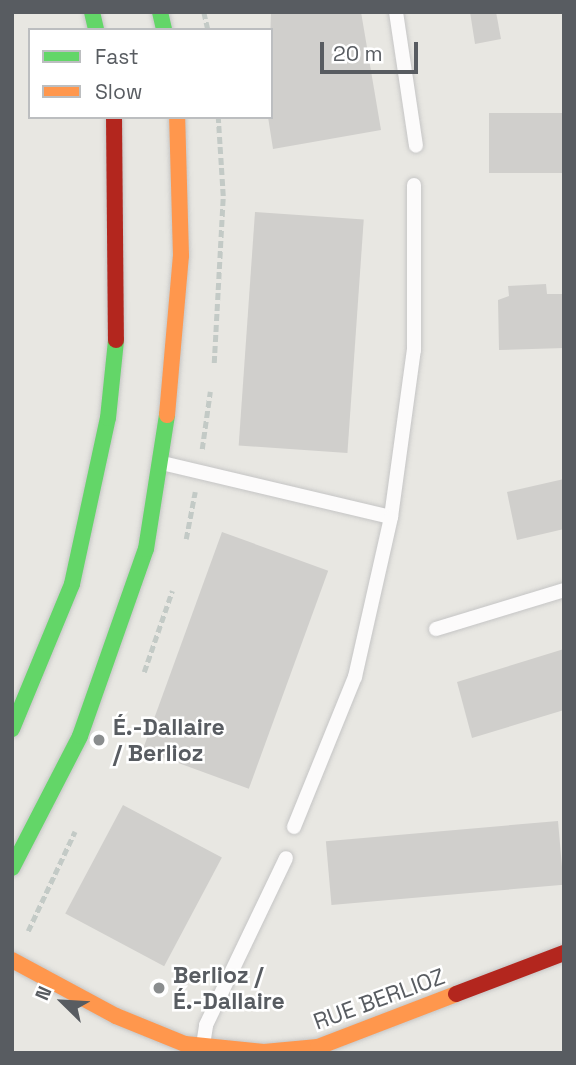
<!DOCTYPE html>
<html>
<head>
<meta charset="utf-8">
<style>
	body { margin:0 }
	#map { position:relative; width:576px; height:1065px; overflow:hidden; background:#e8e7e2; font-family:"Space Grotesk",sans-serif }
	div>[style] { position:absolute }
	.building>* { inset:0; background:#d0cfcc; transform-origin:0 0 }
	.path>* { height:4.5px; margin-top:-2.25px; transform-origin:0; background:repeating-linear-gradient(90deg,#c3cac6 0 7px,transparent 0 10.5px) }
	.roads { filter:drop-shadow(0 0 2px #c5c5c5) drop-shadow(0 0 2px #c5c5c5) }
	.lane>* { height:14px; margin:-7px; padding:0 7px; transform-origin:7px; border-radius:7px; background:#fcfbfb }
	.fast>* { height:16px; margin:-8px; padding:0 8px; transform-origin:8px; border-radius:8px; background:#63d668 }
	.slow>* { height:16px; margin:-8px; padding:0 8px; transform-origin:8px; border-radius:8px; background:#ff974d }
	.jam>* { height:16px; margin:-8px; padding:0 8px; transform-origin:8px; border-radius:8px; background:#b3261e }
	.dots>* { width:19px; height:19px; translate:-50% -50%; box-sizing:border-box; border:4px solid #fff; border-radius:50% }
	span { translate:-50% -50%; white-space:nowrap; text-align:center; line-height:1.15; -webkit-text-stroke:5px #fff; paint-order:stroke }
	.poi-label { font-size:23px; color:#585c61; font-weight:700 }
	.left { translate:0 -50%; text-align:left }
	.street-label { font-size:23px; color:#585c61 }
	.frame { position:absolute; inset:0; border:14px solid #585c61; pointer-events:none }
	.legend { position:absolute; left:28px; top:28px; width:245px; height:91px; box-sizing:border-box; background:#fff; border:2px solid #bcbec0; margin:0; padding:9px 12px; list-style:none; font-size:21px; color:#585c61 }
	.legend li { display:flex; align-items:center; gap:14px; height:35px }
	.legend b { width:35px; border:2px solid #bcbec0 }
	.north { position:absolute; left:28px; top:967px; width:70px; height:70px; -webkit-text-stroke:5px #fff; paint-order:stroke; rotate:294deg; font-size:19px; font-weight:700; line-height:28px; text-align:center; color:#585c61 }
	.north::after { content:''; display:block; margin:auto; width:24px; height:32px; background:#585c61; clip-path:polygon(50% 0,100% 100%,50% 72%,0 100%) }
	.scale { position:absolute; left:320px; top:42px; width:98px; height:32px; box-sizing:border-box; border:4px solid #585c61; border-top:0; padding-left:9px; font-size:21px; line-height:24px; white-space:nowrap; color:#585c61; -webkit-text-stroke:5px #fff; paint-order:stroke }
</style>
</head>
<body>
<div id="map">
	<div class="building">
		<i style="clip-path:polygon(271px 12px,361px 12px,381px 130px,273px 149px,268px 117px)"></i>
		<i style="clip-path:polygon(470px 12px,496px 12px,501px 39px,475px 44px)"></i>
		<i style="left:564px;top:113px;width:60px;height:75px;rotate:90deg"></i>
		<i style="left:255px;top:212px;width:109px;height:234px;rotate:4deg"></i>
		<i style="clip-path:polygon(546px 284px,547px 294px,564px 294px,564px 348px,499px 350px,498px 300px,509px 296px,508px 286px)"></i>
		<i style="clip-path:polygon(564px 479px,564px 529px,517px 540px,507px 492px)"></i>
		<i style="left:222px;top:532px;width:113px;height:232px;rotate:20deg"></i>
		<i style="clip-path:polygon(564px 649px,564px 710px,472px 738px,457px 682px)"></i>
		<i style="left:123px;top:805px;width:112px;height:123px;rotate:28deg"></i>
		<i style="left:558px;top:821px;width:64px;height:233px;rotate:85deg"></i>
	</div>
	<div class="path">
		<i style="left:204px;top:12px;width:18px;rotate:77deg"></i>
		<i style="left:214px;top:363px;width:167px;rotate:-86.9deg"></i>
		<i style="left:223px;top:196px;width:79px;rotate:-93.6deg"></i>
		<i style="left:202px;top:449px;width:58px;rotate:-82deg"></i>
		<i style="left:186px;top:539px;width:48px;rotate:-79.2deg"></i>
		<i style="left:144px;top:672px;width:86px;rotate:-70.9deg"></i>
		<i style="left:28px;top:931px;width:110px;rotate:-64.8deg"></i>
	</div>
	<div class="roads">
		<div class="lane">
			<i style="left:396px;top:12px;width:135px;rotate:81.5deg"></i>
			<i style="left:162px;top:463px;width:235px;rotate:13.3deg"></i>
			<i style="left:391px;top:517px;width:169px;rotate:-82.2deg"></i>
			<i style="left:414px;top:350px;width:165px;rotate:-90deg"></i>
			<i style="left:436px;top:629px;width:134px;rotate:-16.9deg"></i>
			<i style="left:294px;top:827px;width:162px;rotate:-67.9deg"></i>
			<i style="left:355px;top:677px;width:164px;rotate:-77.3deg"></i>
			<i style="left:203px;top:1045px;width:20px;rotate:-81deg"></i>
			<i style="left:206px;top:1025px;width:185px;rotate:-64.4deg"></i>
		</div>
		<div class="fast">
			<i style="left:92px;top:12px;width:18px;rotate:77deg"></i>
			<i style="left:160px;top:12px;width:18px;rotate:77deg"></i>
			<i style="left:12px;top:729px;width:157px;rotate:-67.5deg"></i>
			<i style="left:72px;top:584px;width:170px;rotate:-77.8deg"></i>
			<i style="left:108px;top:418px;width:78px;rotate:-84.1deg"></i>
			<i style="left:12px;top:868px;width:148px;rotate:-62.7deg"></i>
			<i style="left:80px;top:736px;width:198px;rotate:-70.6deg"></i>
			<i style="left:146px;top:549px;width:136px;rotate:-81.1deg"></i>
		</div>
		<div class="slow">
			<i style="left:167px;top:415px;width:160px;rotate:-85deg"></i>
			<i style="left:181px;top:256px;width:139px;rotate:-91.6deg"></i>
			<i style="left:12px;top:960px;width:118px;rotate:28.3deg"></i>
			<i style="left:116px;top:1016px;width:74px;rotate:22.1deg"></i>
			<i style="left:185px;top:1044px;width:79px;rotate:5.8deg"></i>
			<i style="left:264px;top:1052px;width:54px;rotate:-5.3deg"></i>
			<i style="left:318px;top:1047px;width:148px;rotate:-21deg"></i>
		</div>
		<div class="jam">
			<i style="left:114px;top:117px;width:223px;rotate:89.5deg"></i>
			<i style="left:456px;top:994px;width:116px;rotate:-20.8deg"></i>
		</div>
	</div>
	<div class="dots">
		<i style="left:99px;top:740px;background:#8a8d8e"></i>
		<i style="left:159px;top:988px;background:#8a8d8e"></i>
	</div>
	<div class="poi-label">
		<span class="left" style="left:113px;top:740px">É.-Dallaire<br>/ Berlioz</span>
		<span class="left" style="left:173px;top:988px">Berlioz /<br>É.-Dallaire</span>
	</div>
	<div class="street-label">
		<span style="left:379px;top:999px;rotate:-20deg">RUE BERLIOZ</span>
	</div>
	<div class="frame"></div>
	<ul class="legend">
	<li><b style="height:9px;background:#63d668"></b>Fast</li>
	<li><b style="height:9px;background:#ff974d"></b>Slow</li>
	</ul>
	<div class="north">N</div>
	<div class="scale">20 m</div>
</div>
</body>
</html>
